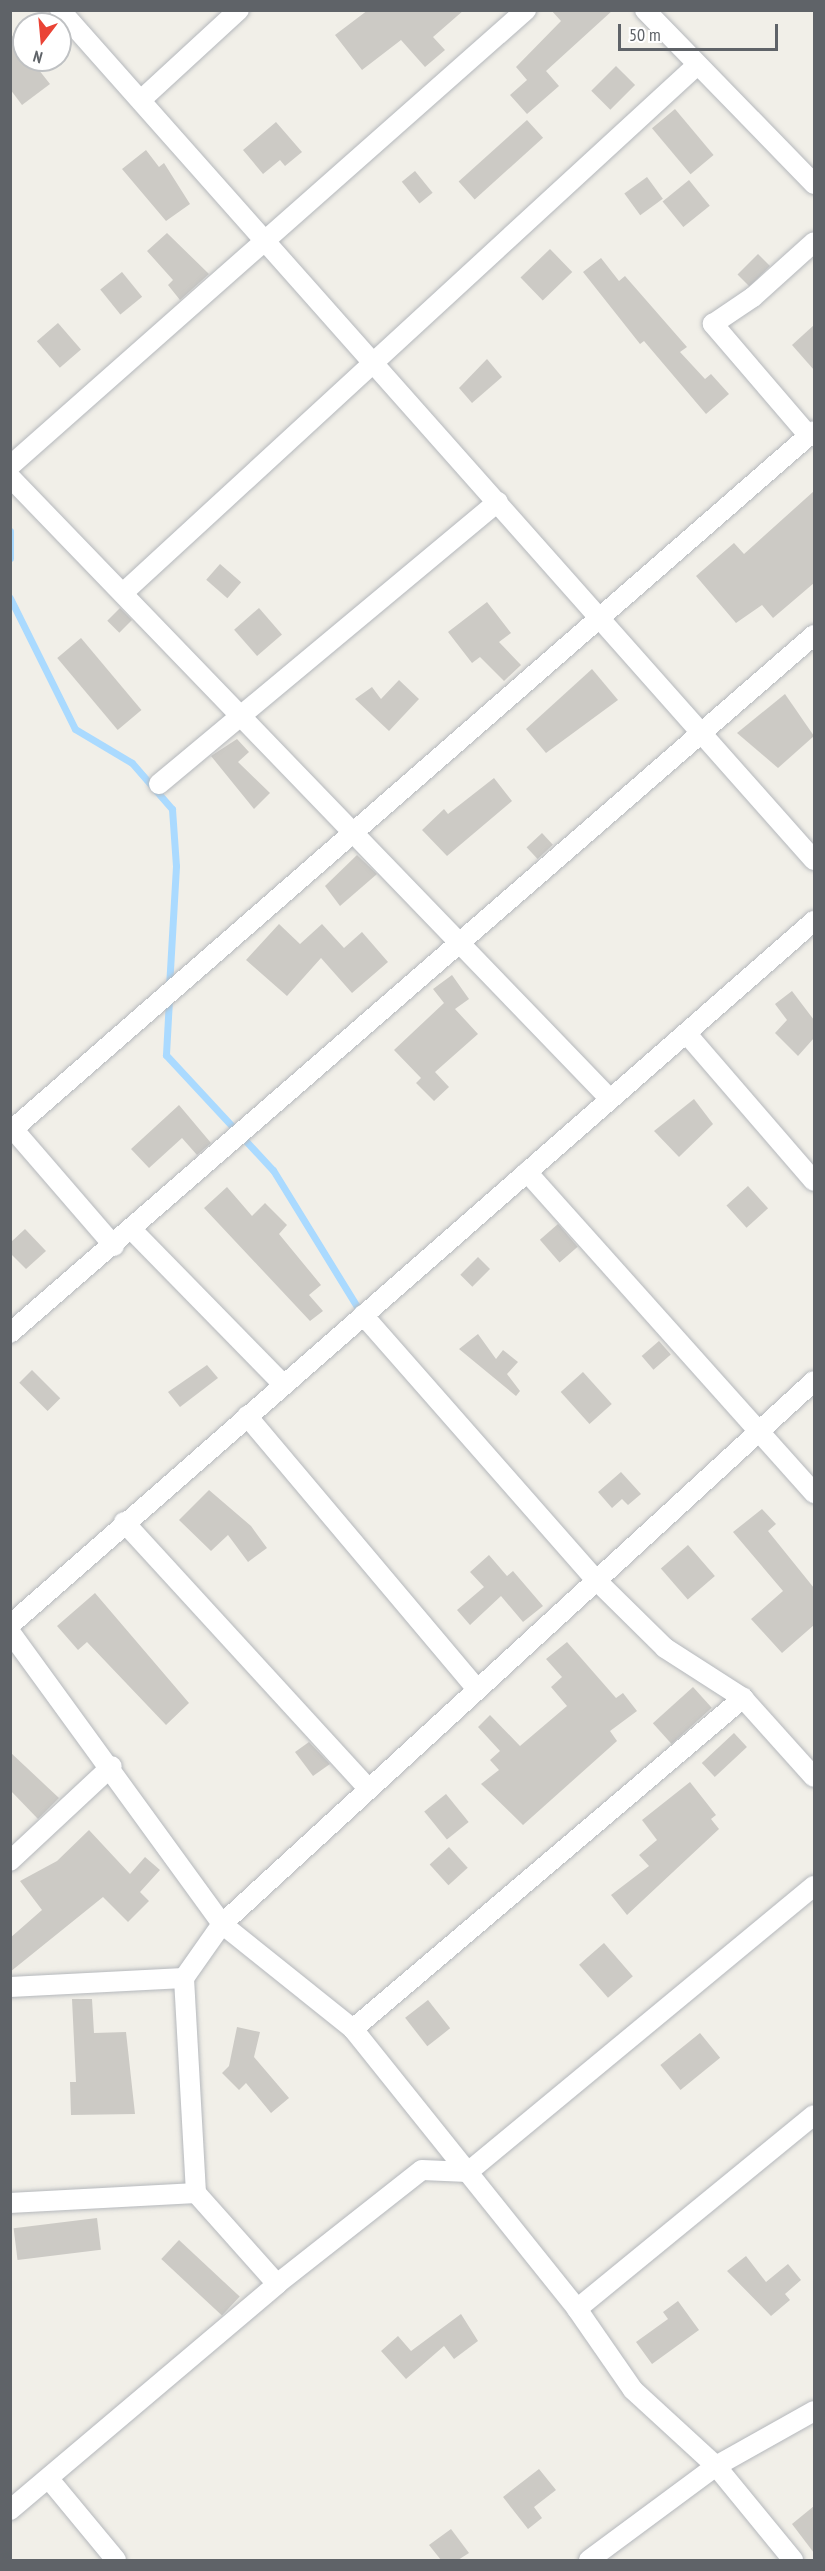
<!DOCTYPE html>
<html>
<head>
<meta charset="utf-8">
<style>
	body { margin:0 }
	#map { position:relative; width:825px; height:2571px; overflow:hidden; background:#f1efe8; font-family:"PT Sans Narrow",sans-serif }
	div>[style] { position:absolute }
	.stream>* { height:7px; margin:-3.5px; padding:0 3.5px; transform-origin:3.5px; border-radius:3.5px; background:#aadaff }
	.building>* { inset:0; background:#cccac5; transform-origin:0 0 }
	.roads { filter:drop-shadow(0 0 2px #b5b8bc) drop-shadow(0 0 2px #b5b8bc) }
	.street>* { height:20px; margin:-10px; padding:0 10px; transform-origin:10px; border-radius:10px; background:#fff }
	span { translate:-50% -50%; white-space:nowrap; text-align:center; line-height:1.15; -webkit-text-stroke:5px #fff; paint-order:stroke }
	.frame { position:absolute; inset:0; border:12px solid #5f6368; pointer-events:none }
	.north { position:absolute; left:12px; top:12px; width:60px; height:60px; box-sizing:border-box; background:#fff; border:2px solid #bfc1c3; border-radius:50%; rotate:196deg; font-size:16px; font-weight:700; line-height:24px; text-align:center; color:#5f6368 }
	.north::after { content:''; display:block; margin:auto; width:21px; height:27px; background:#ea4335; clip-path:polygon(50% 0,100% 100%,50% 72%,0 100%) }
	.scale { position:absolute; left:618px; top:24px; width:160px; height:27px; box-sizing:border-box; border:3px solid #5f6368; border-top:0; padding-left:8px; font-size:18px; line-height:21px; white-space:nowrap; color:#5f6368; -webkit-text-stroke:4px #fff; paint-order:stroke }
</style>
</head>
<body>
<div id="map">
	<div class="stream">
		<i style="left:10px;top:531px;width:27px;rotate:90deg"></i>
		<i style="left:10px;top:598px;width:146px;rotate:63.6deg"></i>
		<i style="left:75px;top:729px;width:66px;rotate:30.8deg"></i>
		<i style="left:132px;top:763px;width:61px;rotate:49deg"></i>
		<i style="left:172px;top:809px;width:57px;rotate:86deg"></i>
		<i style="left:176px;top:866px;width:122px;rotate:93.3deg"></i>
		<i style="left:169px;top:999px;width:56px;rotate:93.1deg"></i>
		<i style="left:166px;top:1055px;width:157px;rotate:47.1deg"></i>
		<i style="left:273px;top:1170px;width:168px;rotate:58.4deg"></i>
	</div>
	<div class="building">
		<i style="clip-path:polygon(368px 10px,464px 10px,433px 37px,445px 50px,425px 67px,401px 40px,362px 70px,335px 35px)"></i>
		<i style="clip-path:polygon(551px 10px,613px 10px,546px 71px,559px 86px,527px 114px,510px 95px,527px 80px,516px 67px,561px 21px)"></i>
		<i style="clip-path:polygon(10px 33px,24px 50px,24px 60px,31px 60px,50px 84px,22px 105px,10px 89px)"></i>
		<i style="left:616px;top:66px;width:27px;height:35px;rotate:45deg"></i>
		<i style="left:675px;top:109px;width:60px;height:30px;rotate:50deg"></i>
		<i style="left:527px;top:120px;width:24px;height:92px;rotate:48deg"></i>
		<i style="clip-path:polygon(276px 122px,302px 152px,285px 166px,280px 160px,263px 174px,243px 150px)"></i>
		<i style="clip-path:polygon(146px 150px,159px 167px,164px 163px,190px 204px,166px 221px,122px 169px)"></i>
		<i style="left:415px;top:171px;width:28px;height:17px;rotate:51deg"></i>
		<i style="left:647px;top:177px;width:27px;height:28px;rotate:54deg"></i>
		<i style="left:689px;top:180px;width:33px;height:34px;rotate:51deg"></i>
		<i style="clip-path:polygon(167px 233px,209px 274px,180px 300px,168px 285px,173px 280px,147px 251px)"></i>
		<i style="left:550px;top:249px;width:32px;height:41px;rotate:46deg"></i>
		<i style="left:758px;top:254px;width:17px;height:29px;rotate:45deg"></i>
		<i style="clip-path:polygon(601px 258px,619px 281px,625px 276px,687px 347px,680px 352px,705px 379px,711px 374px,729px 394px,706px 414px,644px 341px,640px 344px,583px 272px)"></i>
		<i style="left:122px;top:272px;width:32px;height:28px;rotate:51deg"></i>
		<i style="left:58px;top:323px;width:35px;height:28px;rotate:49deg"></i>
		<i style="clip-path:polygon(814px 325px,814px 370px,792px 345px)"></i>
		<i style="clip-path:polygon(487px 359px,502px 377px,472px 403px,459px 388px)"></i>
		<i style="clip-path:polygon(814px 491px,814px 583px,773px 618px,762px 605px,736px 623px,696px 576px,734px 543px,744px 554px)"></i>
		<i style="left:220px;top:564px;width:28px;height:21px;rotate:41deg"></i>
		<i style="clip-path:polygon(487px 602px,511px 633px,499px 642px,521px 665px,504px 681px,480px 657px,472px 663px,448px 632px)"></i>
		<i style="left:120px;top:608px;width:17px;height:18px;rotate:45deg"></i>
		<i style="left:259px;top:608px;width:35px;height:33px;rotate:49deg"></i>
		<i style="left:81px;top:638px;width:94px;height:31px;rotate:50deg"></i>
		<i style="clip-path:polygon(592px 669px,618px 700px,546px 753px,526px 729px)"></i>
		<i style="clip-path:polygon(399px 680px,419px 699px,389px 731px,355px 699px,372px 687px,381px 699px)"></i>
		<i style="clip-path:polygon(785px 694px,814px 736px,778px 768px,737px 733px)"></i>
		<i style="clip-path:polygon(237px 739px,249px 752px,238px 762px,270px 793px,254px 809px,211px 756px)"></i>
		<i style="clip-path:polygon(494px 778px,512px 801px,447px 856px,422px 830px,444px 809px,448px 814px)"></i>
		<i style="left:542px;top:833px;width:16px;height:21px;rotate:47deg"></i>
		<i style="clip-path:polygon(357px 855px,377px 874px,340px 906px,325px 886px)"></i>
		<i style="clip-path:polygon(279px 924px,300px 944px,322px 924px,344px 948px,362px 932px,388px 962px,352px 993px,321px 958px,287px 996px,246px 960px)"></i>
		<i style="clip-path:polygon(452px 975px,469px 999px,455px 1009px,478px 1034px,435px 1072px,449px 1087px,434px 1101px,416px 1083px,421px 1078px,394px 1050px,444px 1003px,433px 989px)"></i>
		<i style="clip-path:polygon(792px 991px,814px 1020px,814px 1038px,798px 1056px,775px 1033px,787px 1020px,775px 1004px)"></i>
		<i style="clip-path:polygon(694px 1099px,713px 1124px,679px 1157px,654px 1131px)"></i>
		<i style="clip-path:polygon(179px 1105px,211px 1143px,197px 1155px,182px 1138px,149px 1168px,131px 1149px)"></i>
		<i style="left:748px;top:1186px;width:30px;height:29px;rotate:48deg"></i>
		<i style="clip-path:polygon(227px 1187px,252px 1216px,265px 1203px,287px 1225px,279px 1234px,321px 1285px,309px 1295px,323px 1311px,310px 1321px,204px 1208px)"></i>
		<i style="left:558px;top:1224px;width:30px;height:24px;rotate:49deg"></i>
		<i style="clip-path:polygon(25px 1229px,46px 1251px,26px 1269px,10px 1253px,10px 1243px)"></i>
		<i style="left:478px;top:1257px;width:17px;height:25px;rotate:45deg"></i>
		<i style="clip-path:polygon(478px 1334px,496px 1359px,503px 1350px,518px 1362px,507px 1374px,520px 1391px,516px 1396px,459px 1349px)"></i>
		<i style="left:659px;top:1341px;width:18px;height:23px;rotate:49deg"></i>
		<i style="clip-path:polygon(207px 1365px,218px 1378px,180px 1407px,168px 1392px)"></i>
		<i style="left:32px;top:1370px;width:40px;height:18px;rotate:45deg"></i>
		<i style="left:583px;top:1372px;width:43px;height:30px;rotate:48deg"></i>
		<i style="clip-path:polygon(621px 1472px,641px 1494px,628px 1505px,622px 1499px,612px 1508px,598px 1492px)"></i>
		<i style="clip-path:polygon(209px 1490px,251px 1526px,267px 1548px,248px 1562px,228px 1535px,211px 1551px,179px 1520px)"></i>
		<i style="clip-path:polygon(762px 1509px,776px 1524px,768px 1531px,814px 1588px,814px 1625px,782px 1653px,751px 1619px,783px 1591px,733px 1532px)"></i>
		<i style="left:688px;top:1545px;width:41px;height:36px;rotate:49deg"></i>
		<i style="clip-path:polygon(489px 1555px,507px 1576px,513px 1571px,543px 1606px,523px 1622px,501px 1596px,470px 1625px,457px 1610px,484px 1587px,470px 1572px)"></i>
		<i style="clip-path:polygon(95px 1593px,189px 1703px,166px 1725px,87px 1642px,78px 1650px,57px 1626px)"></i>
		<i style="clip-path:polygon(567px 1642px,616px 1698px,623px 1693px,637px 1711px,610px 1731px,617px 1741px,523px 1825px,481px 1784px,499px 1770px,490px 1760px,500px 1751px,478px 1727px,490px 1715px,520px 1746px,567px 1706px,551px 1687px,562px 1677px,546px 1659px)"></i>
		<i style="left:693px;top:1687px;width:28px;height:54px;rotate:48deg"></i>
		<i style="left:734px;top:1733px;width:19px;height:44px;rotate:47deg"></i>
		<i style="clip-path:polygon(309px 1742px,330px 1764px,313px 1776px,295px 1752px)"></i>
		<i style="clip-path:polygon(10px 1752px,59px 1798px,38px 1819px,10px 1790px)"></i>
		<i style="clip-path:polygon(690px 1782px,716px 1815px,711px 1819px,719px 1829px,627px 1915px,611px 1895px,649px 1866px,639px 1855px,657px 1840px,642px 1820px)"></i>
		<i style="left:446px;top:1794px;width:36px;height:28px;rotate:51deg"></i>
		<i style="clip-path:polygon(89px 1830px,130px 1874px,145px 1857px,160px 1870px,140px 1892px,149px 1901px,128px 1922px,103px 1897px,10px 1972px,10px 1938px,42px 1910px,20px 1881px,57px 1861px)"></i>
		<i style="left:449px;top:1847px;width:28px;height:26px;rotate:48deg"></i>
		<i style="left:604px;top:1943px;width:44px;height:33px;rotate:49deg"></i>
		<i style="clip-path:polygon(72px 1999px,92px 1999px,94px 2033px,126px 2032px,135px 2114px,71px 2115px,70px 2082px,76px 2082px)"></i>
		<i style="left:428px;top:2000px;width:36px;height:29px;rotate:52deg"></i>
		<i style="clip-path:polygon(237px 2027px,260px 2032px,254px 2057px,289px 2098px,271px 2113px,246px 2083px,239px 2090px,222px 2073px,229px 2066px)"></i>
		<i style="left:700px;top:2033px;width:32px;height:51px;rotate:51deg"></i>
		<i style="left:97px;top:2218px;width:32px;height:84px;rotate:83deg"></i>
		<i style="left:179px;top:2240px;width:83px;height:26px;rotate:43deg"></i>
		<i style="clip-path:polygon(746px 2256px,766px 2282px,788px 2264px,801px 2280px,785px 2294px,790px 2300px,771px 2316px,727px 2271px)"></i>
		<i style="clip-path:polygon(678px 2301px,699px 2330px,652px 2364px,636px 2342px,668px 2319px,663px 2312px)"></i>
		<i style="clip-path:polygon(461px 2314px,478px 2341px,454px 2359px,444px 2346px,406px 2379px,381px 2351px,398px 2336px,411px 2351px)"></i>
		<i style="clip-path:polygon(539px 2469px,556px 2490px,534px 2507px,542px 2518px,528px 2529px,503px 2497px)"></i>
		<i style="clip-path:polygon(814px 2506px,814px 2553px,792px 2524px)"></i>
		<i style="clip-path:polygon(451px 2529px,469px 2553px,458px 2560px,441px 2560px,429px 2545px)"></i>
	</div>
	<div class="roads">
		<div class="street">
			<i style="left:60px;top:10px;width:1136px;rotate:48.43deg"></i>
			<i style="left:645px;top:10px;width:243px;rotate:45.8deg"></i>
			<i style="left:141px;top:100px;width:133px;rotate:-42.6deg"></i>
			<i style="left:809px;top:436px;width:148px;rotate:-130.6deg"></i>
			<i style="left:713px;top:324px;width:48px;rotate:-34deg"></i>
			<i style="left:753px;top:297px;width:82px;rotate:-42deg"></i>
			<i style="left:10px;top:466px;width:689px;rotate:-41.47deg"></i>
			<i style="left:10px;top:477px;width:864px;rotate:46.03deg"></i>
			<i style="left:123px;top:593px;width:778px;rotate:-42.61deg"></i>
			<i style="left:159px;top:784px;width:441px;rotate:-39.8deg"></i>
			<i style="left:687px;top:1034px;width:194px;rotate:49.2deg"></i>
			<i style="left:527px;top:1172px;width:431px;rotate:48.2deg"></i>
			<i style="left:132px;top:1230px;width:216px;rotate:45.6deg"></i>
			<i style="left:114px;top:1246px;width:155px;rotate:-130.8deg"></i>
			<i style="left:13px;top:1129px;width:1062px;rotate:-41.07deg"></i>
			<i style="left:363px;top:1315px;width:350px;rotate:48.7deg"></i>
			<i style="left:594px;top:1578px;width:100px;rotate:44.6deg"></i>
			<i style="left:665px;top:1648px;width:93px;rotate:32.7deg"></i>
			<i style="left:743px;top:1698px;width:106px;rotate:48.1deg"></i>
			<i style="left:10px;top:1333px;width:1065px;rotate:-40.96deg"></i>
			<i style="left:247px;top:1416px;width:356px;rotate:49.9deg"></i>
			<i style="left:124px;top:1522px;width:362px;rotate:47.5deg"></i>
			<i style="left:10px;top:1625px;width:1069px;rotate:-41.21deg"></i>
			<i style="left:10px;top:1632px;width:361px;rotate:54deg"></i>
			<i style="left:222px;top:1924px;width:168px;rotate:38.7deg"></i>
			<i style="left:353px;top:2029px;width:359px;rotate:51.3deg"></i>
			<i style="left:577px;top:2309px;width:98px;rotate:55.3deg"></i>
			<i style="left:633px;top:2390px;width:113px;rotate:42.5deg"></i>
			<i style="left:716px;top:2466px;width:122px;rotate:50.7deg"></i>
			<i style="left:10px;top:1861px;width:139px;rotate:-43deg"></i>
			<i style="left:10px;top:1987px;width:174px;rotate:-3deg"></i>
			<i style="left:353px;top:2029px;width:512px;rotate:-40.32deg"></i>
			<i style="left:10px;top:2203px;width:186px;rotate:-3.1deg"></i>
			<i style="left:277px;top:2284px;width:122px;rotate:-131.7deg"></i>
			<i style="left:196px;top:2193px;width:215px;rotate:-93.2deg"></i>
			<i style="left:184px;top:1978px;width:66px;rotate:-54.9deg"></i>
			<i style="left:222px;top:1924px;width:803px;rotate:-42.53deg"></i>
			<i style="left:577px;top:2309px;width:306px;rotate:-39.3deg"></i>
			<i style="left:49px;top:2479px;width:105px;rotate:50.4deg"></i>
			<i style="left:10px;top:2510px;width:350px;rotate:-40.2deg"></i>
			<i style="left:277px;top:2284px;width:184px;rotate:-38.2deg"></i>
			<i style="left:422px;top:2170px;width:46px;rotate:2.5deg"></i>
			<i style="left:468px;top:2172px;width:449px;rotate:-39.6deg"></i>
			<i style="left:589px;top:2560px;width:158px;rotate:-36.5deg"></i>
			<i style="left:716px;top:2466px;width:112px;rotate:-29.3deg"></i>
		</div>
	</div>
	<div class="frame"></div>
	<div class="north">N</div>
	<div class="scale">50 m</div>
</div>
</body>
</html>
